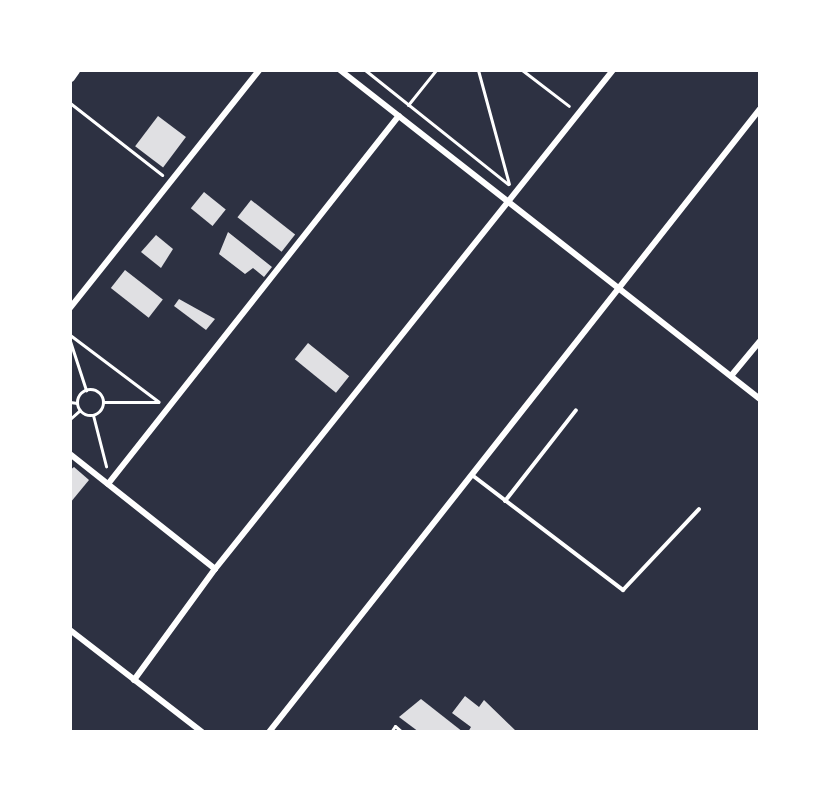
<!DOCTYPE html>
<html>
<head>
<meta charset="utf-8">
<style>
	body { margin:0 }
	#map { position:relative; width:830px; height:802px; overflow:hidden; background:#2d3142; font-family:Mulish,sans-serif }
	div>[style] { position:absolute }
	.building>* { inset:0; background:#e0e0e3; transform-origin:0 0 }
	.path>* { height:3px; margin:-1.5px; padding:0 1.5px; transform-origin:1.5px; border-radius:1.5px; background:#fff }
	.path>.ring { margin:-1.5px; padding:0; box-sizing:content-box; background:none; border:3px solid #fff; border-radius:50% }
	.service>* { height:4px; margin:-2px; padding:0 2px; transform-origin:2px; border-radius:2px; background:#fff }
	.minor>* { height:6px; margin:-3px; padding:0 3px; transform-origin:3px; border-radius:3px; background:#fff }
	.tertiary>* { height:9px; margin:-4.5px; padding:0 4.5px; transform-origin:4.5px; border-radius:4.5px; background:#fff }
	span { translate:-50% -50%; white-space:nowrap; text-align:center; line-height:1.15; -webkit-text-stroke:4.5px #fff; paint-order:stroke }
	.frame { position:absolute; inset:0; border:72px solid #fff; pointer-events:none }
</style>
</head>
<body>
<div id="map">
	<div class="building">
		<i style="left:158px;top:116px;width:35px;height:38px;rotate:37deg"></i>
		<i style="left:204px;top:192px;width:28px;height:21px;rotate:39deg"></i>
		<i style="left:251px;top:200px;width:56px;height:22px;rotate:38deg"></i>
		<i style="clip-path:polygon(228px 232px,272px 267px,264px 277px,253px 268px,245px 274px,219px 254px)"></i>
		<i style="clip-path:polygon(156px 235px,173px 249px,161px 268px,141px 252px)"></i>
		<i style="left:125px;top:270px;width:48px;height:23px;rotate:38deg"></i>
		<i style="clip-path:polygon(179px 299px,215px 319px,206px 330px,174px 306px)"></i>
		<i style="left:308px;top:343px;width:53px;height:21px;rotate:39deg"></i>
		<i style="clip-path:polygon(74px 467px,89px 480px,70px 503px,70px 470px)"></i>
		<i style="clip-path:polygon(465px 696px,479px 707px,484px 700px,517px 732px,468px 732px,471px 727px,452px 713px)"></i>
		<i style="clip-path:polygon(421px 699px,463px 732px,419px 732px,399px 717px)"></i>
	</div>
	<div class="path">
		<i style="left:365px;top:70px;width:183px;rotate:38.6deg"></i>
		<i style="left:478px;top:70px;width:118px;rotate:74.8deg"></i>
		<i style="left:522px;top:70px;width:59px;rotate:37.5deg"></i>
		<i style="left:70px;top:103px;width:117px;rotate:38deg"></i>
		<i style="left:408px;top:105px;width:45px;rotate:-51.3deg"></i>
		<i style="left:70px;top:335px;width:111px;rotate:37deg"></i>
		<i style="left:70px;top:341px;width:52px;rotate:71.9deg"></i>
		<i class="ring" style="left:77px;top:389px;width:23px;height:23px"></i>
		<i style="left:70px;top:402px;width:7px;rotate:8deg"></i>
		<i style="left:103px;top:402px;width:55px"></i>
		<i style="left:93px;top:415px;width:53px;rotate:75.7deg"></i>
		<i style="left:70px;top:419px;width:13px;rotate:-42deg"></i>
		<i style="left:391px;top:732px;width:7px;rotate:-56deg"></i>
		<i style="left:395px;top:726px;width:9px;rotate:41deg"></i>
	</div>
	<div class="service">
		<i style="left:472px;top:475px;width:190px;rotate:37.3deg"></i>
		<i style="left:623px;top:590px;width:111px;rotate:-46.8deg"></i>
		<i style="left:505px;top:501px;width:115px;rotate:-52deg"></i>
	</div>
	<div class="minor">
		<i style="left:340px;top:70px;width:534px;rotate:38.07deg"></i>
		<i style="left:70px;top:308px;width:304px;rotate:-51.5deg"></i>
		<i style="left:731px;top:376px;width:45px;rotate:-50.4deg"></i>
		<i style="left:70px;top:454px;width:185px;rotate:38.4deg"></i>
		<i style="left:108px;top:484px;width:469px;rotate:-51.7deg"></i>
		<i style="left:70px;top:630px;width:167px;rotate:37.7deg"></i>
		<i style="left:134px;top:680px;width:137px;rotate:-53.9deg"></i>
		<i style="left:215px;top:569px;width:638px;rotate:-51.42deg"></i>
		<i style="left:269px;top:732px;width:793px;rotate:-51.76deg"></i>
	</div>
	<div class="tertiary">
		<i style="left:70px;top:77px;width:9px;rotate:-54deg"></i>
	</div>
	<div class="frame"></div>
</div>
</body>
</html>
